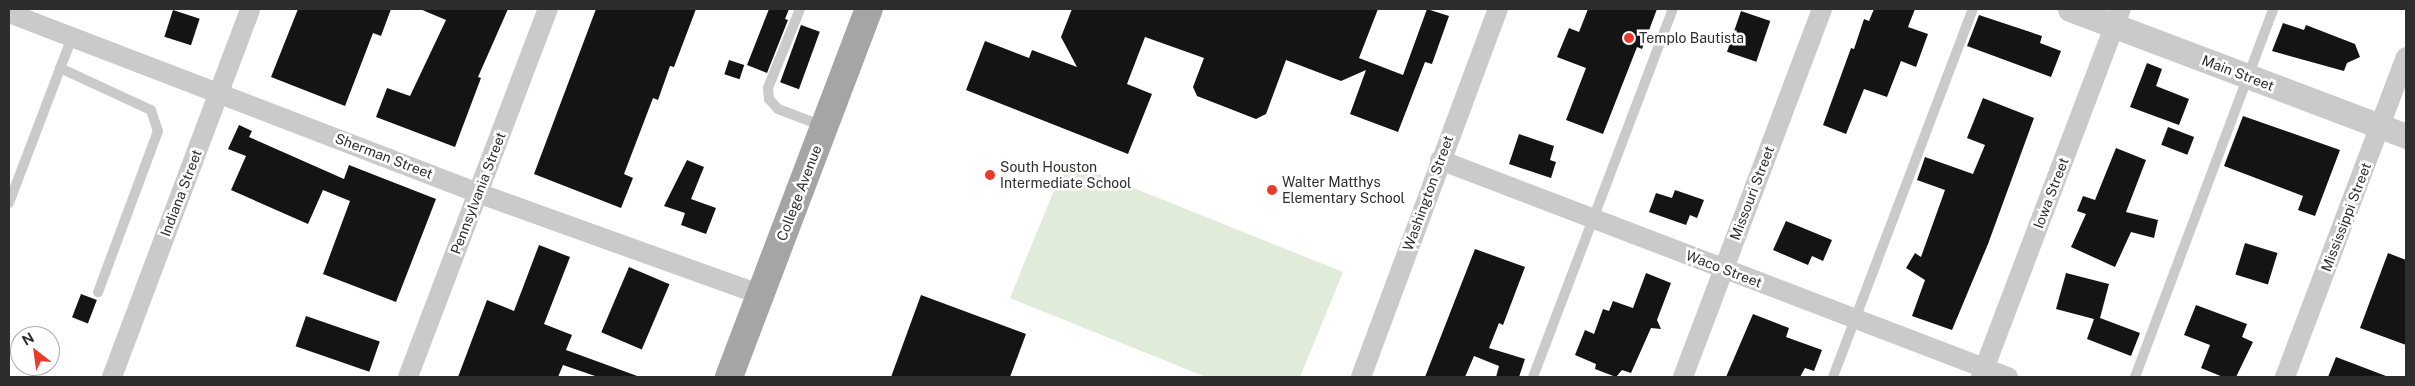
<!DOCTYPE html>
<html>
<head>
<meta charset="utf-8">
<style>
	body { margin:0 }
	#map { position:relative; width:2415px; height:386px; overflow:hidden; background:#fff; font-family:"Public Sans",sans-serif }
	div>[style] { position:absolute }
	.green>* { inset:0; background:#e0ebda }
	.building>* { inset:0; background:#141414; transform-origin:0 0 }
	.service>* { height:10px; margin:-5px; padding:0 5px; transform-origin:5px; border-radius:5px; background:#cacaca }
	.minor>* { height:20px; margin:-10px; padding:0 10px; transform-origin:10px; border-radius:10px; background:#cacaca }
	.tertiary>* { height:25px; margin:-12.5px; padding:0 12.5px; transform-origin:12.5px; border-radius:12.5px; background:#cacaca }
	.primary>* { height:28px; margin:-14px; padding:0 14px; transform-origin:14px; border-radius:14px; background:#a5a5a5 }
	.dots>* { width:14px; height:14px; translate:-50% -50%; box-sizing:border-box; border:2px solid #fff; border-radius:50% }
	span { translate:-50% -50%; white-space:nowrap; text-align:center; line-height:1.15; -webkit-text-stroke:5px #fff; paint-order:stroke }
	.poi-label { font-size:14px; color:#2d2d2d }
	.left { translate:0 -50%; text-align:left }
	.street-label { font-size:14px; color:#2d2d2d }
	.frame { position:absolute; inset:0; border:10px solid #2d2d2d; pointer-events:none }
	.north { position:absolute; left:10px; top:326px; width:50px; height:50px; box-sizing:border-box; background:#fff; border:1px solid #ababab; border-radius:50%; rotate:330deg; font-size:14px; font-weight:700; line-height:20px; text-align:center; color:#2d2d2d }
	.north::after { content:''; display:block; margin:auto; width:18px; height:22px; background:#e83b2b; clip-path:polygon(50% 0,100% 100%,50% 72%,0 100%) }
</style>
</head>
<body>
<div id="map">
	<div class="green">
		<i style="clip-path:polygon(1066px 161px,1343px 272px,1300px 377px,1206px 377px,1010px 298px)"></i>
	</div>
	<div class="building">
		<i style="clip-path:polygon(298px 9px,391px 9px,381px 36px,373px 33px,345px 106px,271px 77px)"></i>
		<i style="clip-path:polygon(420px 9px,508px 9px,478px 77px,481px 78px,455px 147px,376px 117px,387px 88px,410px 96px,446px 20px)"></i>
		<i style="clip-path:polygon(596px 9px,696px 9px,674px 67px,670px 66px,658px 100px,653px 98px,624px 174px,633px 178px,621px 208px,534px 174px)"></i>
		<i style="clip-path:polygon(769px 9px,789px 9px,785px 19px,788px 20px,767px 73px,747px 65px)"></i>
		<i style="clip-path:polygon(1072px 9px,1378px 9px,1359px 58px,1403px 75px,1427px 9px,1449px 16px,1432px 64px,1425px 62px,1398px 132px,1350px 114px,1366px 70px,1341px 81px,1286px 60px,1266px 114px,1256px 119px,1197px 96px,1193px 87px,1204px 58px,1145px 37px,1127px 84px,1152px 94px,1128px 154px,966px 90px,985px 41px,1029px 58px,1032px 50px,1077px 67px,1061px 37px)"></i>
		<i style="clip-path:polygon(1588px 9px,1657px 9px,1642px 49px,1637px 47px,1603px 134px,1566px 120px,1586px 68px,1557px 57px,1569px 28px,1579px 32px)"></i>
		<i style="clip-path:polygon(1874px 9px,1915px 9px,1908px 27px,1928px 34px,1916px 67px,1901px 61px,1887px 97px,1864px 89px,1846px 134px,1823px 125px,1851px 48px,1854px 49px,1864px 19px,1869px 21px)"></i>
		<i style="left:173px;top:10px;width:28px;height:28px;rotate:18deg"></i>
		<i style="left:1741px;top:11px;width:31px;height:43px;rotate:19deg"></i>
		<i style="clip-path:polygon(1979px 15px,2042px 36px,2040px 43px,2061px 51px,2051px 77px,1967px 46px)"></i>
		<i style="clip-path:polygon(2283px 23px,2304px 30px,2306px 25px,2355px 44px,2360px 57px,2347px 63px,2344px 71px,2272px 51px)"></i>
		<i style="left:801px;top:25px;width:20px;height:61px;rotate:20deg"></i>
		<i style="left:729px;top:60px;width:16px;height:15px;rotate:18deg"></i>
		<i style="clip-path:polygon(2147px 63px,2162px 69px,2156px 86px,2189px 99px,2179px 125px,2130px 107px)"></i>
		<i style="clip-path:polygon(1983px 98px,2034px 118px,1988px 244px,1952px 330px,1912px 316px,1925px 280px,1906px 268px,1915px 253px,1921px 257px,1945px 190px,1917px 180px,1925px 157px,1973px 174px,1985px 145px,1967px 138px)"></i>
		<i style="clip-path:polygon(2243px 116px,2340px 150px,2315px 216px,2298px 210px,2303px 196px,2224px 166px)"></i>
		<i style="clip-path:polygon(239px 125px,252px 131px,249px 137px,344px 179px,349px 165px,436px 199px,396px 302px,323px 274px,350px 201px,323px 190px,308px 224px,231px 190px,246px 156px,228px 149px)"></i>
		<i style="left:2168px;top:127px;width:28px;height:19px;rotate:21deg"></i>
		<i style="clip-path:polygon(1519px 134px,1554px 146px,1550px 160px,1556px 162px,1551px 178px,1509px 164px)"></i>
		<i style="clip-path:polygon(2116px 148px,2146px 160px,2126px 212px,2158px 220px,2154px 238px,2131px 232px,2115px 267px,2071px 247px,2086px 214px,2077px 211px,2083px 196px,2095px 200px)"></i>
		<i style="clip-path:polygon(687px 160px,704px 167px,691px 199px,716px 208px,706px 234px,681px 225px,685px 213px,664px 206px)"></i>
		<i style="clip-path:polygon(1675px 190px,1704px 200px,1697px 218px,1690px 215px,1686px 225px,1649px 212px,1656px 193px,1672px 198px)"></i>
		<i style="clip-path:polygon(1786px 221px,1832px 240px,1823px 261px,1812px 256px,1808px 265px,1773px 250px)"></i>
		<i style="left:2245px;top:243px;width:34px;height:33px;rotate:17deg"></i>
		<i style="clip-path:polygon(539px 245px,570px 257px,544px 324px,572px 335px,566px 350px,640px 377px,598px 377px,563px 365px,558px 377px,458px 377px,487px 300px,514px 311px)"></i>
		<i style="clip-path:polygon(1475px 249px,1525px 267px,1503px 325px,1499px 323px,1489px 348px,1525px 359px,1519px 377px,1496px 377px,1499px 366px,1474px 356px,1465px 377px,1425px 377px)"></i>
		<i style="clip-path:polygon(2388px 253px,2406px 260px,2406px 345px,2360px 328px)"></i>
		<i style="left:629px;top:267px;width:44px;height:71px;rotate:23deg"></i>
		<i style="clip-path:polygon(1646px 273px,1671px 283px,1657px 320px,1661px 329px,1651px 328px,1631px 373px,1622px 370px,1616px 377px,1595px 369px,1596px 364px,1575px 355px,1585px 330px,1594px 334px,1603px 309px,1609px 311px,1613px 301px,1633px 308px)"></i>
		<i style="clip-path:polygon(2066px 273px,2109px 284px,2100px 318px,2140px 333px,2131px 356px,2087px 339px,2094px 319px,2056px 309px)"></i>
		<i style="left:81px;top:294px;width:17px;height:25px;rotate:21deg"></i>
		<i style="clip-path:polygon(921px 295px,1026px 334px,1010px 377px,891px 377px)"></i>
		<i style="clip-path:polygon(2196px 305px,2247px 324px,2242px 337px,2253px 342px,2236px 377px,2223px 377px,2201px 368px,2210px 345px,2184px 335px)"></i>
		<i style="clip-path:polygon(1753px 314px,1789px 328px,1786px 337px,1822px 350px,1814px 371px,1805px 368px,1800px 377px,1726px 377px)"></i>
		<i style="left:306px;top:316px;width:78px;height:32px;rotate:19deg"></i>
		<i style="clip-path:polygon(2336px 357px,2386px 376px,2386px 377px,2328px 377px)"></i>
	</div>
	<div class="service">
		<i style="left:800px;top:9px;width:85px;rotate:112.1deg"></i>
		<i style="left:768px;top:88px;width:11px;rotate:85deg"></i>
		<i style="left:769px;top:99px;width:13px;rotate:48deg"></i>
		<i style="left:778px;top:109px;width:48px;rotate:20.7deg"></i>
		<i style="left:60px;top:68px;width:100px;rotate:24.8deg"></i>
		<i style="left:151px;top:110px;width:22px;rotate:72deg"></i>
		<i style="left:158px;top:131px;width:172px;rotate:110.4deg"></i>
		<i style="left:9px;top:203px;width:178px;rotate:-69.2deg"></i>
		<i style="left:1533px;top:377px;width:394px;rotate:-69.2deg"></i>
		<i style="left:1833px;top:377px;width:394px;rotate:-69.2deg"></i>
		<i style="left:2135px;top:377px;width:393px;rotate:-69.4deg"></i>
	</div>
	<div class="minor">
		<i style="left:9px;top:13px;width:502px;rotate:21deg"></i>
		<i style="left:478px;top:193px;width:301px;rotate:19.8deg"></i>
		<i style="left:1440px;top:160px;width:608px;rotate:20.91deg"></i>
		<i style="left:112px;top:377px;width:393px;rotate:-69.4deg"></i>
		<i style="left:408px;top:377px;width:394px;rotate:-69.2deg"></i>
		<i style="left:1361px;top:377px;width:393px;rotate:-69.6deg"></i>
		<i style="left:1683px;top:377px;width:393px;rotate:-69.3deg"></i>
		<i style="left:1981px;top:377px;width:394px;rotate:-69.2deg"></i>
		<i style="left:2285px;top:377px;width:342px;rotate:-69.3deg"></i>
	</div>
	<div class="tertiary">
		<i style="left:2070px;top:9px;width:359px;rotate:20.7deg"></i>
	</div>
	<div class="primary">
		<i style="left:729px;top:377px;width:394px;rotate:-69.2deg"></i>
	</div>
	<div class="dots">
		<i style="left:1629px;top:38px;background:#e83b2b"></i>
		<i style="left:990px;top:175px;background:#e83b2b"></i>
		<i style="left:1272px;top:190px;background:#e83b2b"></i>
	</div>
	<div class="poi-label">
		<span class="left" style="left:1639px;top:38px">Templo Bautista</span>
		<span class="left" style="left:1000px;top:175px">South Houston<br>Intermediate School</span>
		<span class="left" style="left:1282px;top:190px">Walter Matthys<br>Elementary School</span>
	</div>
	<div class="street-label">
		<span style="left:2238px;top:73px;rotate:21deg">Main Street</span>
		<span style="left:384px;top:156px;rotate:21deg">Sherman Street</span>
		<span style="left:181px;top:193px;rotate:-69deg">Indiana Street</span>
		<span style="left:478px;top:193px;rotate:-69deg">Pennsylvania Street</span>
		<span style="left:799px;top:193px;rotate:-69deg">College Avenue</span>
		<span style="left:1428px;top:193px;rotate:-70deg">Washington Street</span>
		<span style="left:1752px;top:193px;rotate:-69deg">Missouri Street</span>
		<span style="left:2051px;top:193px;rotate:-69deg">Iowa Street</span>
		<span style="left:2346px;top:217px;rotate:-69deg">Mississippi Street</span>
		<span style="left:1724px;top:269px;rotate:21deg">Waco Street</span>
	</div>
	<div class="frame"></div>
	<div class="north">N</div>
</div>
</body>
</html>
